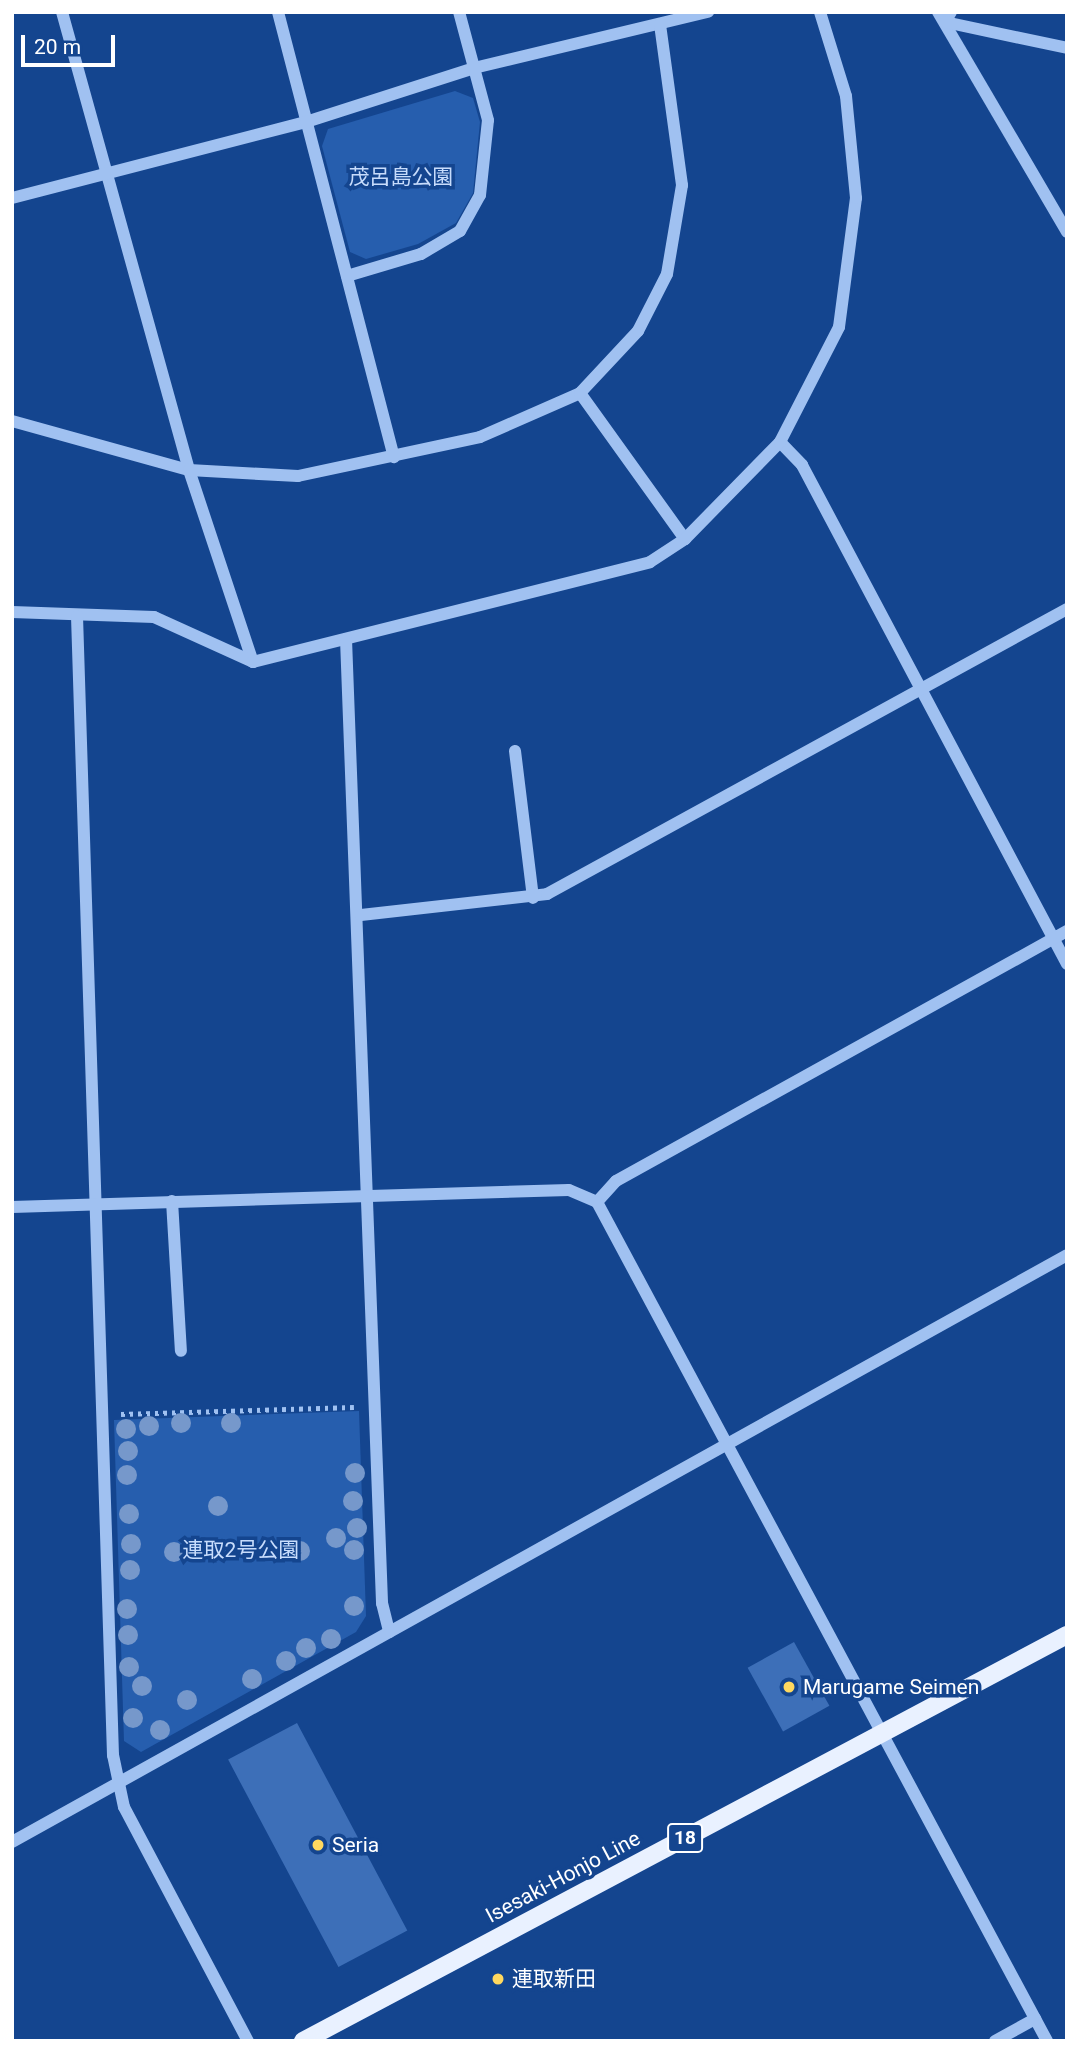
<!DOCTYPE html>
<html>
<head>
<meta charset="utf-8">
<style>
	body { margin:0 }
	#map { position:relative; width:1079px; height:2053px; overflow:hidden; background:#14458f; font-family:Roboto,"Noto Sans JP",sans-serif }
	div>[style] { position:absolute }
	.green>* { inset:0; background:#265eae }
	.building>* { inset:0; background:#3d6fb8; transform-origin:0 0 }
	.path>* { height:4.5px; margin-top:-2.25px; transform-origin:0; background:repeating-linear-gradient(90deg,#a0c1f1 0 3.5px,transparent 0 8.5px) }
	.minor>* { height:12px; margin:-6px; padding:0 6px; transform-origin:6px; border-radius:6px; background:#a0c1f1 }
	.major>* { height:18px; margin:-9px; padding:0 9px; transform-origin:9px; border-radius:9px; background:#e9f1ff }
	.trees>* { width:20px; height:20px; margin:-10px; border-radius:50%; background:#7698cb }
	.dots>* { width:19px; height:19px; translate:-50% -50%; box-sizing:border-box; border:4px solid #14458f; border-radius:50% }
	span { translate:-50% -50%; white-space:nowrap; text-align:center; line-height:1.15; -webkit-text-stroke:7px #14458f; paint-order:stroke }
	.shield-label span { padding:2px 5px; background:#14458f; border:2px solid; border-radius:5px; -webkit-text-stroke-width:0 }
	.shield-label { font-size:19px; color:#fff; font-weight:700 }
	.park-label { font-size:21px; color:#c7dcfc }
	.poi-label { font-size:21px; color:#fff }
	.left { translate:0 -50%; text-align:left }
	.street-label { font-size:21px; color:#fff }
	.frame { position:absolute; inset:0; border:14px solid #fff; pointer-events:none }
	.scale { position:absolute; left:21px; top:35px; width:94px; height:32px; box-sizing:border-box; border:4px solid #fff; border-top:0; padding-left:9px; font-size:21px; line-height:24px; white-space:nowrap; color:#fff; -webkit-text-stroke:5px #14458f; paint-order:stroke }
</style>
</head>
<body>
<div id="map">
	<div class="green">
		<i style="clip-path:polygon(455px 91px,473px 98px,480px 122px,473px 193px,456px 223px,418px 244px,366px 259px,350px 252px,322px 146px,328px 129px)"></i>
		<i style="clip-path:polygon(359px 1411px,366px 1616px,356px 1632px,141px 1752px,124px 1741px,114px 1420px)"></i>
	</div>
	<div class="building">
		<i style="left:794px;top:1642px;width:73px;height:53px;rotate:61deg"></i>
		<i style="left:297px;top:1723px;width:235px;height:78px;rotate:62deg"></i>
	</div>
	<div class="path">
		<i style="left:121px;top:1414px;width:233px;rotate:-1.7deg"></i>
	</div>
	<div class="minor">
		<i style="left:62px;top:12px;width:475px;rotate:74.5deg"></i>
		<i style="left:189px;top:470px;width:202px;rotate:71.6deg"></i>
		<i style="left:278px;top:12px;width:460px;rotate:75.4deg"></i>
		<i style="left:938px;top:12px;width:255px;rotate:59.6deg"></i>
		<i style="left:951px;top:12px;width:12px;rotate:121deg"></i>
		<i style="left:945px;top:22px;width:125px;rotate:12deg"></i>
		<i style="left:12px;top:198px;width:304px;rotate:-14.5deg"></i>
		<i style="left:306px;top:122px;width:176px;rotate:-17.8deg"></i>
		<i style="left:474px;top:68px;width:241px;rotate:-13.5deg"></i>
		<i style="left:347px;top:276px;width:77px;rotate:-16.6deg"></i>
		<i style="left:421px;top:254px;width:45px;rotate:-30.5deg"></i>
		<i style="left:460px;top:231px;width:41px;rotate:-60.9deg"></i>
		<i style="left:480px;top:195px;width:75px;rotate:-83.9deg"></i>
		<i style="left:488px;top:120px;width:112px;rotate:-105deg"></i>
		<i style="left:580px;top:393px;width:180px;rotate:54.3deg"></i>
		<i style="left:12px;top:421px;width:184px;rotate:15.5deg"></i>
		<i style="left:189px;top:470px;width:109px;rotate:3.2deg"></i>
		<i style="left:298px;top:476px;width:186px;rotate:-12.1deg"></i>
		<i style="left:480px;top:437px;width:109px;rotate:-23.7deg"></i>
		<i style="left:580px;top:393px;width:85px;rotate:-46.9deg"></i>
		<i style="left:638px;top:331px;width:64px;rotate:-63deg"></i>
		<i style="left:667px;top:274px;width:90px;rotate:-80.4deg"></i>
		<i style="left:682px;top:185px;width:162px;rotate:-97.8deg"></i>
		<i style="left:780px;top:442px;width:32px;rotate:46deg"></i>
		<i style="left:802px;top:465px;width:565px;rotate:62.03deg"></i>
		<i style="left:12px;top:612px;width:142px;rotate:2deg"></i>
		<i style="left:154px;top:617px;width:109px;rotate:24.4deg"></i>
		<i style="left:253px;top:662px;width:409px;rotate:-14.1deg"></i>
		<i style="left:650px;top:562px;width:42px;rotate:-33.3deg"></i>
		<i style="left:685px;top:539px;width:136px;rotate:-45.6deg"></i>
		<i style="left:780px;top:442px;width:129px;rotate:-62.8deg"></i>
		<i style="left:839px;top:327px;width:130px;rotate:-82.5deg"></i>
		<i style="left:856px;top:198px;width:102px;rotate:-95.6deg"></i>
		<i style="left:846px;top:96px;width:88px;rotate:-107.2deg"></i>
		<i style="left:77px;top:616px;width:1140px;rotate:88.19deg"></i>
		<i style="left:113px;top:1755px;width:53px;rotate:78.1deg"></i>
		<i style="left:124px;top:1807px;width:265px;rotate:62.1deg"></i>
		<i style="left:346px;top:639px;width:965px;rotate:87.86deg"></i>
		<i style="left:382px;top:1603px;width:30px;rotate:76deg"></i>
		<i style="left:515px;top:751px;width:148px;rotate:83deg"></i>
		<i style="left:361px;top:915px;width:187px;rotate:-6.4deg"></i>
		<i style="left:547px;top:894px;width:593px;rotate:-28.73deg"></i>
		<i style="left:172px;top:1201px;width:150px;rotate:86.6deg"></i>
		<i style="left:597px;top:1202px;width:28px;rotate:-48deg"></i>
		<i style="left:616px;top:1181px;width:516px;rotate:-29deg"></i>
		<i style="left:12px;top:1207px;width:557px;rotate:-1.75deg"></i>
		<i style="left:569px;top:1190px;width:30px;rotate:23deg"></i>
		<i style="left:597px;top:1202px;width:952px;rotate:61.79deg"></i>
		<i style="left:12px;top:1842px;width:1207px;rotate:-29.09deg"></i>
		<i style="left:995px;top:2041px;width:46px;rotate:-28.8deg"></i>
	</div>
	<div class="major">
		<i style="left:303px;top:2041px;width:865px;rotate:-27.99deg"></i>
	</div>
	<div class="trees">
		<i style="left:181px;top:1423px"></i>
		<i style="left:231px;top:1423px"></i>
		<i style="left:149px;top:1426px"></i>
		<i style="left:126px;top:1429px"></i>
		<i style="left:128px;top:1451px"></i>
		<i style="left:355px;top:1473px"></i>
		<i style="left:127px;top:1475px"></i>
		<i style="left:353px;top:1501px"></i>
		<i style="left:218px;top:1506px"></i>
		<i style="left:129px;top:1514px"></i>
		<i style="left:357px;top:1528px"></i>
		<i style="left:336px;top:1538px"></i>
		<i style="left:131px;top:1544px"></i>
		<i style="left:354px;top:1550px"></i>
		<i style="left:300px;top:1551px"></i>
		<i style="left:174px;top:1552px"></i>
		<i style="left:130px;top:1570px"></i>
		<i style="left:354px;top:1606px"></i>
		<i style="left:127px;top:1609px"></i>
		<i style="left:128px;top:1635px"></i>
		<i style="left:331px;top:1639px"></i>
		<i style="left:306px;top:1648px"></i>
		<i style="left:286px;top:1661px"></i>
		<i style="left:129px;top:1667px"></i>
		<i style="left:252px;top:1679px"></i>
		<i style="left:142px;top:1686px"></i>
		<i style="left:187px;top:1700px"></i>
		<i style="left:133px;top:1718px"></i>
		<i style="left:160px;top:1730px"></i>
	</div>
	<div class="dots">
		<i style="left:789px;top:1687px;background:#ffd85f"></i>
		<i style="left:318px;top:1845px;background:#ffd85f"></i>
		<i style="left:498px;top:1979px;background:#ffd85f"></i>
	</div>
	<div class="shield-label">
		<span style="left:685px;top:1838px">18</span>
	</div>
	<div class="park-label">
		<span style="left:401px;top:177px">茂呂島公園</span>
		<span style="left:241px;top:1550px">連取2号公園</span>
	</div>
	<div class="poi-label">
		<span class="left" style="left:803px;top:1687px">Marugame Seimen</span>
		<span class="left" style="left:332px;top:1845px">Seria</span>
		<span class="left" style="left:512px;top:1979px">連取新田</span>
	</div>
	<div class="street-label">
		<span style="left:563px;top:1877px;rotate:-28deg">Isesaki-Honjo Line</span>
	</div>
	<div class="frame"></div>
	<div class="scale">20 m</div>
</div>
</body>
</html>
